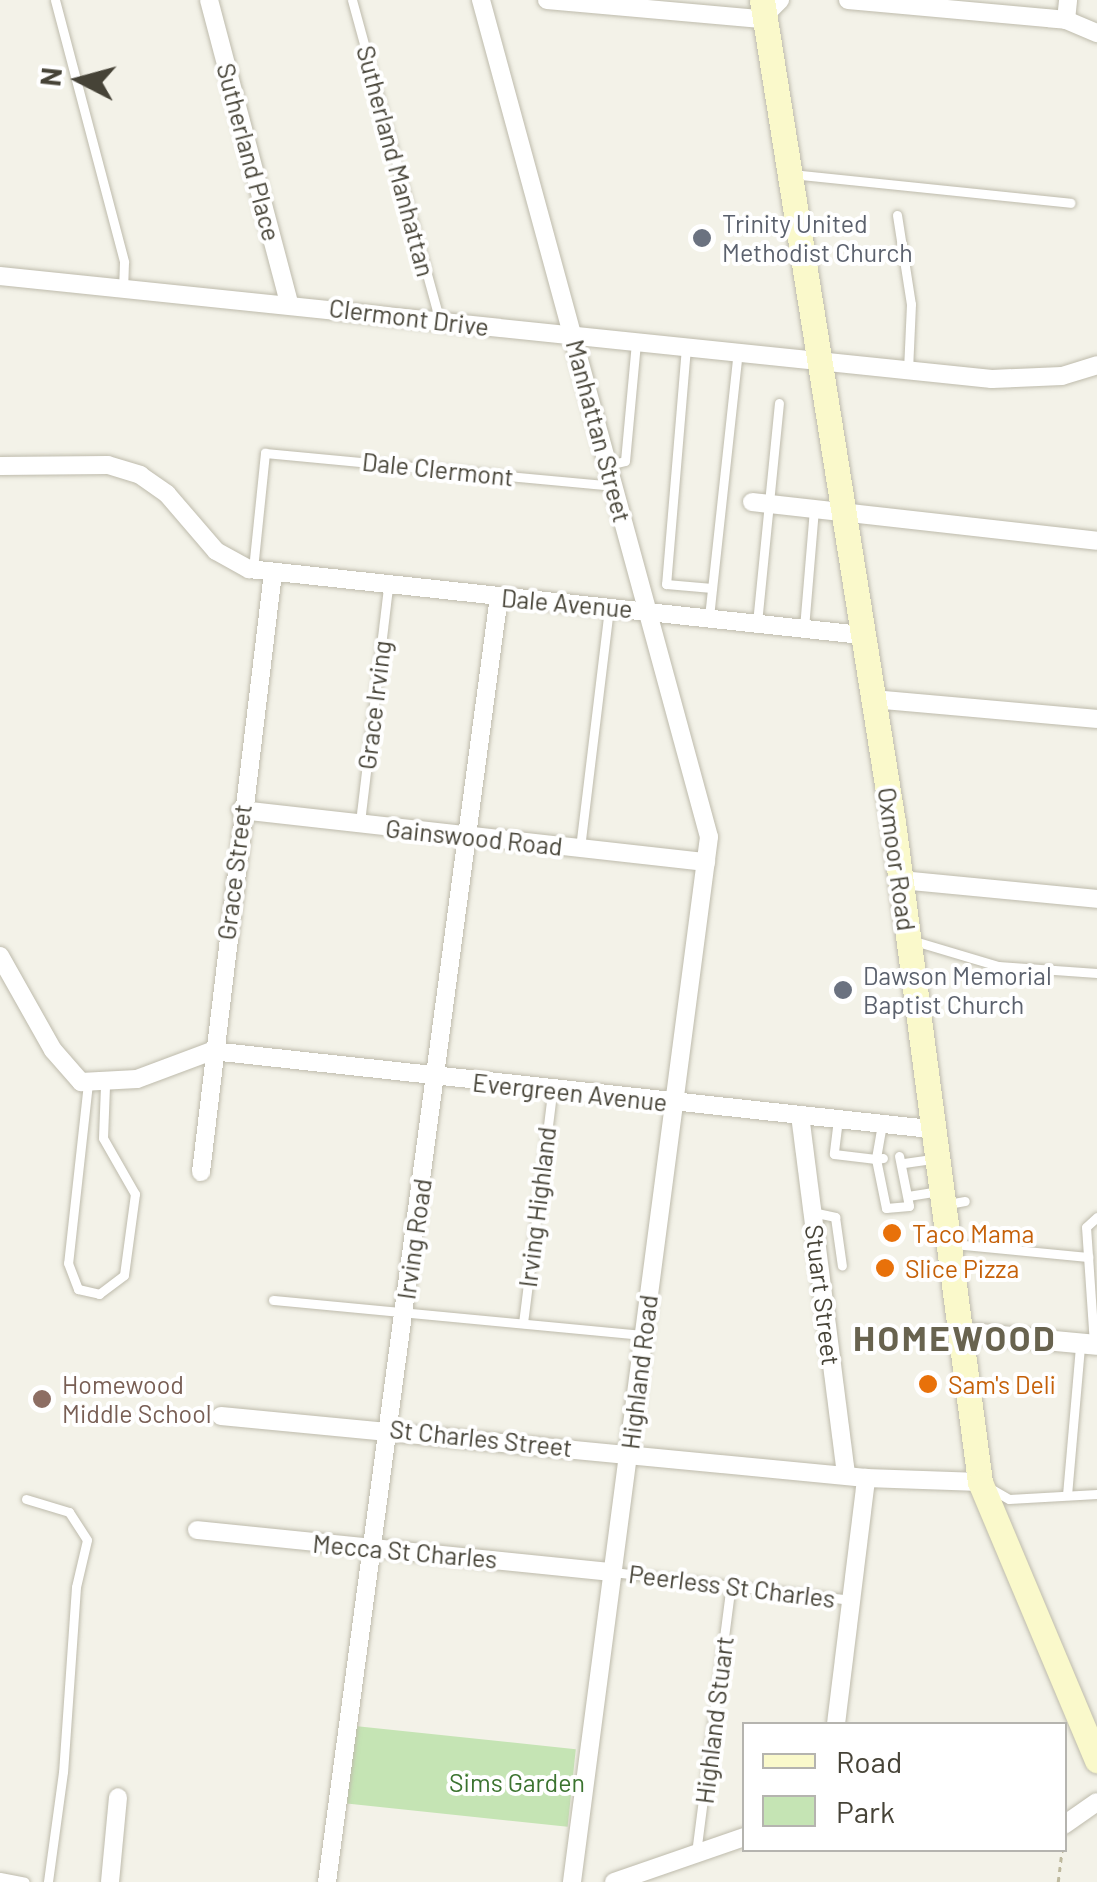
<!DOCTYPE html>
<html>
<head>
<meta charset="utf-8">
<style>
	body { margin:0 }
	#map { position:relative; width:1097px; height:1882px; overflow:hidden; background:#f3f2e8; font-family:Barlow,sans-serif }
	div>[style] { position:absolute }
	.green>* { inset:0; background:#c5e4b4; transform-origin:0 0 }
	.path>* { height:2.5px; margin-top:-1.25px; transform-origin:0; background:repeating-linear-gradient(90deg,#beb99e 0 5px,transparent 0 10px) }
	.roads { filter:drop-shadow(0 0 2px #bebbac) drop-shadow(0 0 2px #bebbac) }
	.service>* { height:9px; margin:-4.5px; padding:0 4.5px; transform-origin:4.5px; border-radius:4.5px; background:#fff }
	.minor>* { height:18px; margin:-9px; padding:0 9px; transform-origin:9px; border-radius:9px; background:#fff }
	.tertiary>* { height:20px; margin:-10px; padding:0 10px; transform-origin:10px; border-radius:10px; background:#fff }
	.secondary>* { height:25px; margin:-12.5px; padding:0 12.5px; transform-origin:12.5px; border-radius:12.5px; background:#faf9cb }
	.dots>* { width:28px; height:28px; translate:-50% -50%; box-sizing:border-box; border:5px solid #fff; border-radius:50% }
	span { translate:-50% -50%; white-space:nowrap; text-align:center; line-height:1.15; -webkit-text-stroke:8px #fff; paint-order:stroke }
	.street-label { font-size:25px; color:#464337 }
	.worship-label { font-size:25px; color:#5b616d }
	.left { translate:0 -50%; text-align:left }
	.food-label { font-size:25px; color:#c56008 }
	.education-label { font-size:25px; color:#785e54 }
	.park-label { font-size:25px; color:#3b732f }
	.district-label { font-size:35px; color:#68634f; font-weight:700; letter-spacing:2.5px }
	.legend { position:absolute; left:742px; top:1722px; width:325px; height:130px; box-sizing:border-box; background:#fff; border:2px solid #b5b4af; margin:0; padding:12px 18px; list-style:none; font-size:30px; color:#464337 }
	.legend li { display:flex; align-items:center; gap:20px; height:50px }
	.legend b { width:50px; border:2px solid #b5b4af }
	.north { position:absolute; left:30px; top:30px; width:100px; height:100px; -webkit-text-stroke:8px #fff; paint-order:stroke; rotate:276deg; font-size:28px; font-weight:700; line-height:40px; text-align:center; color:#464337 }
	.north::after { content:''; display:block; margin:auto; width:35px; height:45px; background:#464337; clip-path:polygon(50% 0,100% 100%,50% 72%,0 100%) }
</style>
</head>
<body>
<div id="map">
	<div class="green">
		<i style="left:355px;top:1726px;width:222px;height:78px;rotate:6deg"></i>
	</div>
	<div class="path">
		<i style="left:1058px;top:1882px;width:32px;rotate:-83deg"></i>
	</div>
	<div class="roads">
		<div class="service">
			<i style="left:55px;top:0;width:271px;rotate:75.2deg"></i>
			<i style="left:124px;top:262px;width:26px;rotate:92deg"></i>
			<i style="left:352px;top:0;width:333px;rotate:74.7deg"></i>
			<i style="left:791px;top:174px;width:281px;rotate:5.9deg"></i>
			<i style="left:897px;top:215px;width:90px;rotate:81.1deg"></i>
			<i style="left:911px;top:304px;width:66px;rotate:92.6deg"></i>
			<i style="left:686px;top:347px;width:238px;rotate:94.8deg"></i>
			<i style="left:666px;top:584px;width:46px;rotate:5deg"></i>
			<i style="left:609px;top:465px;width:16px;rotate:-14deg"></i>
			<i style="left:625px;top:461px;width:120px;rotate:-84.7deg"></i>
			<i style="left:253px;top:569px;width:117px;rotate:-84.1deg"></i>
			<i style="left:265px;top:453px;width:349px;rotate:5.4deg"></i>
			<i style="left:709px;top:617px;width:267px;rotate:-83.8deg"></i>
			<i style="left:757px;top:623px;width:221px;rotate:-84.3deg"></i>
			<i style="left:804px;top:628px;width:120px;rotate:-85.2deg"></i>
			<i style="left:360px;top:822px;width:238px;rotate:-83.2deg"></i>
			<i style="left:580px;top:848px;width:240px;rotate:-83.1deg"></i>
			<i style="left:911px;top:940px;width:91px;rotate:16.6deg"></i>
			<i style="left:998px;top:966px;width:99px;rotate:4deg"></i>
			<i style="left:88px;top:1083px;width:181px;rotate:96.3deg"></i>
			<i style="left:68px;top:1263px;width:28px;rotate:69deg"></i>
			<i style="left:78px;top:1289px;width:22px;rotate:13deg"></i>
			<i style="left:99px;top:1294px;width:31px;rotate:-37deg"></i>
			<i style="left:124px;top:1275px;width:82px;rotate:-82.3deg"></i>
			<i style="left:135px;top:1194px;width:64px;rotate:-119.7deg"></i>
			<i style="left:103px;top:1138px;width:53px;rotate:-87.8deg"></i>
			<i style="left:838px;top:1119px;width:35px;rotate:97deg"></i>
			<i style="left:834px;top:1154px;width:42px;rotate:6.8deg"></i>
			<i style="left:876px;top:1159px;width:50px;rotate:78.5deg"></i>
			<i style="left:886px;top:1208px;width:23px;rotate:-5deg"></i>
			<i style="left:909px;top:1206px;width:51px;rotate:-101.3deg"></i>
			<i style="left:882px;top:1124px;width:36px;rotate:100deg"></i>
			<i style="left:876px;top:1159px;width:7px;rotate:-8deg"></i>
			<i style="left:904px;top:1163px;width:30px;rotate:-8deg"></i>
			<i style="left:908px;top:1196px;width:30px;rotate:-9deg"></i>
			<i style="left:948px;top:1204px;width:17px;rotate:-10deg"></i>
			<i style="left:812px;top:1212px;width:24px;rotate:12deg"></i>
			<i style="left:835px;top:1217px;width:49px;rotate:81.9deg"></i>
			<i style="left:953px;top:1244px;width:136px;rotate:5.5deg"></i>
			<i style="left:273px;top:1300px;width:372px;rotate:5.4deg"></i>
			<i style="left:523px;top:1323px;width:233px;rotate:-82.8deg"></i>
			<i style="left:1094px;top:1344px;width:117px;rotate:-93.9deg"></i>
			<i style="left:1086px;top:1227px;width:15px;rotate:-42deg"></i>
			<i style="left:988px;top:1487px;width:24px;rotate:30deg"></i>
			<i style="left:1009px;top:1499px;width:88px;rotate:-3.3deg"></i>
			<i style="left:1067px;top:1495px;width:150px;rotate:-85deg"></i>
			<i style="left:26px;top:1499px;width:45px;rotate:16.8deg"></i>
			<i style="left:69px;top:1512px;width:33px;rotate:57deg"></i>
			<i style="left:87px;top:1540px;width:48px;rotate:103.2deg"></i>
			<i style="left:76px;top:1587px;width:185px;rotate:94deg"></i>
			<i style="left:63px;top:1772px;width:111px;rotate:97.8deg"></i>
			<i style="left:613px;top:1572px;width:240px;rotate:6.7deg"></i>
			<i style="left:696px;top:1853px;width:272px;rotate:-82.6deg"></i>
			<i style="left:0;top:1877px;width:25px;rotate:11deg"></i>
		</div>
		<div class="minor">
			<i style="left:209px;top:0;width:313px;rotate:75.2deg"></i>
			<i style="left:481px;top:0;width:867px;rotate:74.76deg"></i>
			<i style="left:709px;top:837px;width:1054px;rotate:97.47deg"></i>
			<i style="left:547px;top:0;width:215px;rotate:5.1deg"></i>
			<i style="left:761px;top:19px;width:27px;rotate:-45deg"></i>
			<i style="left:848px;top:0;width:219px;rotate:5.2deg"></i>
			<i style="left:1066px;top:20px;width:34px;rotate:23deg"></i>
			<i style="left:1066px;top:20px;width:20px;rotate:-84deg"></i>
			<i style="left:0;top:276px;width:997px;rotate:5.93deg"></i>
			<i style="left:992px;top:379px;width:70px;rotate:-2.5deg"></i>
			<i style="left:1062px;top:376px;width:37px;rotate:-17deg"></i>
			<i style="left:0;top:466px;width:108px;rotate:-0.5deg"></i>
			<i style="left:108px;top:465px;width:34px;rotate:17deg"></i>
			<i style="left:140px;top:475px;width:33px;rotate:35deg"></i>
			<i style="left:167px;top:494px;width:75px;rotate:49.3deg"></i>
			<i style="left:216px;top:551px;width:38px;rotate:29deg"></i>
			<i style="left:249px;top:569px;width:617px;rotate:6.15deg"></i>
			<i style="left:752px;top:502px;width:347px;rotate:6.4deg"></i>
			<i style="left:873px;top:699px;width:225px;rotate:5.1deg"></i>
			<i style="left:241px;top:810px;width:468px;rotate:6.4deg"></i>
			<i style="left:901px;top:880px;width:197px;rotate:5.5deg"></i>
			<i style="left:0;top:956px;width:108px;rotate:60.6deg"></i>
			<i style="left:53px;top:1050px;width:43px;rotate:48.8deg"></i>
			<i style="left:81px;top:1082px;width:56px;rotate:-3.1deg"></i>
			<i style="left:137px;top:1079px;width:80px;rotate:-20.5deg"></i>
			<i style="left:212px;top:1051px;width:722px;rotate:6.2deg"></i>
			<i style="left:800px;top:1115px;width:363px;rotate:82.7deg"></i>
			<i style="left:201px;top:1172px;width:603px;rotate:-83.15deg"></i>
			<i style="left:221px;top:1416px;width:648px;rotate:5.49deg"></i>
			<i style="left:866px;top:1478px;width:114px;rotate:2deg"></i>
			<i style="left:197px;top:1530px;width:418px;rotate:5.8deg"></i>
			<i style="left:836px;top:1724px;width:248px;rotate:-83deg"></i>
			<i style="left:1064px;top:1825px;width:40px;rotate:-34.9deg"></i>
			<i style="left:110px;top:1882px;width:85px;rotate:-84.6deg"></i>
			<i style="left:327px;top:1882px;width:1297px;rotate:-82.38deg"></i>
			<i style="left:614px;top:1882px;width:138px;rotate:-19.1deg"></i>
		</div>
		<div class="tertiary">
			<i style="left:958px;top:1332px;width:140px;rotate:5.3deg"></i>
		</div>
		<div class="secondary">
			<i style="left:762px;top:0;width:832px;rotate:80.95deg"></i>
			<i style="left:893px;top:822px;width:666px;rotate:82.49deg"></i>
			<i style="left:980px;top:1482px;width:302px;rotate:67.2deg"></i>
		</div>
	</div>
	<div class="dots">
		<i style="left:702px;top:238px;background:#6b7280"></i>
		<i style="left:843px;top:990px;background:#6b7280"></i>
		<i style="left:892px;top:1233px;background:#e8710a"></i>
		<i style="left:885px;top:1268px;background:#e8710a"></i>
		<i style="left:928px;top:1384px;background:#e8710a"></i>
		<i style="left:42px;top:1399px;background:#8d6e63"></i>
	</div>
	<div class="street-label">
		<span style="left:249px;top:152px;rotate:75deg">Sutherland Place</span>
		<span style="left:396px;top:161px;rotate:75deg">Sutherland Manhattan</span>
		<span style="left:409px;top:317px;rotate:7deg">Clermont Drive</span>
		<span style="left:599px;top:431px;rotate:75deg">Manhattan Street</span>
		<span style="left:438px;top:469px;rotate:6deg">Dale Clermont</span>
		<span style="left:567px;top:603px;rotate:5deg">Dale Avenue</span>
		<span style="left:374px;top:705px;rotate:-83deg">Grace Irving</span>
		<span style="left:474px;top:837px;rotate:6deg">Gainswood Road</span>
		<span style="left:897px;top:859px;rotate:82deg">Oxmoor Road</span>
		<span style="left:234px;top:872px;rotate:-83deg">Grace Street</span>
		<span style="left:570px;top:1092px;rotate:6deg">Evergreen Avenue</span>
		<span style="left:537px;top:1207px;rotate:-83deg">Irving Highland</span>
		<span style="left:414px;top:1239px;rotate:-82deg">Irving Road</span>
		<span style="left:823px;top:1295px;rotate:83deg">Stuart Street</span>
		<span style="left:639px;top:1372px;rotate:-83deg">Highland Road</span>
		<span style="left:481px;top:1438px;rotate:6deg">St Charles Street</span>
		<span style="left:405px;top:1551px;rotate:5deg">Mecca St Charles</span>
		<span style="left:732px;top:1586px;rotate:7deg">Peerless St Charles</span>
		<span style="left:714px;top:1720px;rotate:-83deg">Highland Stuart</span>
	</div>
	<div class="worship-label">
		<span class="left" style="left:722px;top:238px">Trinity United<br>Methodist Church</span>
		<span class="left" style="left:863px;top:990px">Dawson Memorial<br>Baptist Church</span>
	</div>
	<div class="food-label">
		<span class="left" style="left:912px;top:1233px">Taco Mama</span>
		<span class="left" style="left:905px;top:1268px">Slice Pizza</span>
		<span class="left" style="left:948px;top:1384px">Sam's Deli</span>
	</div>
	<div class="education-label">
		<span class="left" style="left:62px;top:1399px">Homewood<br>Middle School</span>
	</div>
	<div class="park-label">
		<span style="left:517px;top:1782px">Sims Garden</span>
	</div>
	<div class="district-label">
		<span style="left:955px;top:1337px">HOMEWOOD</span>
	</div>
	<ul class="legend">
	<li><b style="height:12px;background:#faf9cb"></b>Road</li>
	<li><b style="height:28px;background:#c5e4b4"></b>Park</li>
	</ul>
	<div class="north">N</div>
</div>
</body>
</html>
